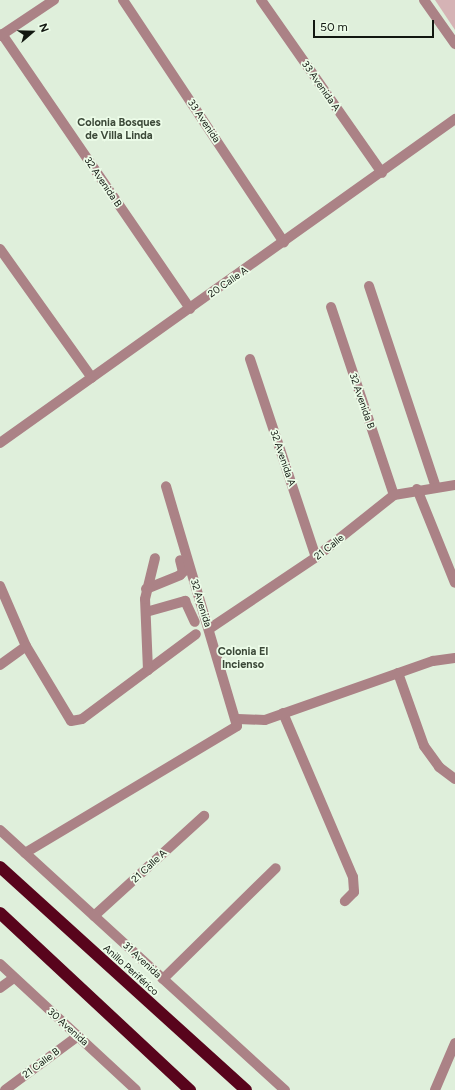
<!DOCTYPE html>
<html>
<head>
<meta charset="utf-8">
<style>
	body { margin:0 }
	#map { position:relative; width:455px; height:1090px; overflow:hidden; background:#dfefdb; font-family:Figtree,sans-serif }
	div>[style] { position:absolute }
	.green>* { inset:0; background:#d5b3b5 }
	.minor>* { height:10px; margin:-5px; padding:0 5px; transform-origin:5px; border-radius:5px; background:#ab8286 }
	.highway>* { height:12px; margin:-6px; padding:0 6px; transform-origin:6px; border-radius:6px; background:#58041c }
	span { translate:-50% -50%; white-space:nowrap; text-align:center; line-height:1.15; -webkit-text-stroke:3.5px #ecfce8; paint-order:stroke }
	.street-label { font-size:10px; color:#111710 }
	.neighbourhood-label { font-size:11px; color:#3c4939; font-weight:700 }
	.north { position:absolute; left:12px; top:12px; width:40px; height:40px; -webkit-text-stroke:3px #ecfce8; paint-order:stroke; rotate:70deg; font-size:11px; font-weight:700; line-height:16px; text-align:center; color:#111710 }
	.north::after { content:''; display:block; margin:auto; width:14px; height:18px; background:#111710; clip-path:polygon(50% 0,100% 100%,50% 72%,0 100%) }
	.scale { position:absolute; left:313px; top:20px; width:121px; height:18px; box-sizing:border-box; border:2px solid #111710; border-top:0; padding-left:5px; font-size:12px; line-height:14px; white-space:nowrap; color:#111710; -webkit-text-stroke:3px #ecfce8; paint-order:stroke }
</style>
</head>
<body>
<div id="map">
	<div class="green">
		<i style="clip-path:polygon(435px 0,455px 0,455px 30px)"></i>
	</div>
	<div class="minor">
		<i style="left:123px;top:0;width:291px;rotate:56.4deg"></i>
		<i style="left:261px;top:0;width:211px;rotate:55deg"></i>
		<i style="left:424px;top:0;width:54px;rotate:54.8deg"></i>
		<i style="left:2px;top:34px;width:333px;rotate:55.6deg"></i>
		<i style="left:0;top:36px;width:65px;rotate:-33.7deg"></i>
		<i style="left:0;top:249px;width:158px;rotate:54.5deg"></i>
		<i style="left:369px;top:286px;width:212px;rotate:71.6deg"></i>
		<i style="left:331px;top:307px;width:198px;rotate:71.5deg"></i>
		<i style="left:250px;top:359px;width:209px;rotate:71.6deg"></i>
		<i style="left:0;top:443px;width:559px;rotate:-35.45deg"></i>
		<i style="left:417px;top:489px;width:101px;rotate:68deg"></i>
		<i style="left:0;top:586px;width:65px;rotate:66.6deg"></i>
		<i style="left:26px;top:646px;width:87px;rotate:59deg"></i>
		<i style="left:71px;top:721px;width:11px;rotate:-10deg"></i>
		<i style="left:82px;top:719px;width:142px;rotate:-36.7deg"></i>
		<i style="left:146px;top:589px;width:37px;rotate:-22deg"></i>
		<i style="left:180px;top:575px;width:4px;rotate:-45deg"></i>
		<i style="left:183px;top:572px;width:12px;rotate:-104deg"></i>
		<i style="left:146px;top:612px;width:41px;rotate:-15.8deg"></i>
		<i style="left:185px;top:601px;width:23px;rotate:65deg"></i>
		<i style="left:209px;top:629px;width:129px;rotate:-33.9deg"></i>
		<i style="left:316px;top:557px;width:100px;rotate:-38.5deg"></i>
		<i style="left:394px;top:495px;width:62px;rotate:-9.3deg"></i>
		<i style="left:0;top:665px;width:32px;rotate:-36deg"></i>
		<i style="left:148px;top:670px;width:71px;rotate:-92.4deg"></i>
		<i style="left:145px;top:599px;width:42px;rotate:-76.3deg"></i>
		<i style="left:398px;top:673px;width:77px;rotate:70.4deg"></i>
		<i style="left:424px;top:746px;width:26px;rotate:54deg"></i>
		<i style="left:439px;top:767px;width:20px;rotate:37deg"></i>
		<i style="left:283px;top:713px;width:178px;rotate:66.9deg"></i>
		<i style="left:353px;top:877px;width:15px;rotate:86deg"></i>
		<i style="left:354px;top:892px;width:13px;rotate:135deg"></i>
		<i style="left:238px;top:719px;width:27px;rotate:2deg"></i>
		<i style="left:265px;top:720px;width:178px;rotate:-19.4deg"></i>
		<i style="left:433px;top:661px;width:22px;rotate:-8deg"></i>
		<i style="left:0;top:830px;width:386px;rotate:42.4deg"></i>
		<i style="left:25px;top:853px;width:247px;rotate:-30.9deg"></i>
		<i style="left:237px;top:726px;width:250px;rotate:-106.5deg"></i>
		<i style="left:94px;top:916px;width:149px;rotate:-42.3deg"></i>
		<i style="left:0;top:964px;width:185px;rotate:42.8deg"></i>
		<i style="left:163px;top:979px;width:158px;rotate:-44.5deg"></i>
		<i style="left:0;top:988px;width:17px;rotate:-36deg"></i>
		<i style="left:5px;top:1090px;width:91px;rotate:-36.5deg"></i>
		<i style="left:435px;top:1090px;width:51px;rotate:-66.9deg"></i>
	</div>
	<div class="highway">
		<i style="left:0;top:867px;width:332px;rotate:42.2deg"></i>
		<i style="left:0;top:913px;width:260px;rotate:43deg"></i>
	</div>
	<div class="street-label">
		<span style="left:321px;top:86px;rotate:55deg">33 Avenida A</span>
		<span style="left:204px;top:121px;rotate:56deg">33 Avenida</span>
		<span style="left:103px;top:182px;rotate:56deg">32 Avenida B</span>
		<span style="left:228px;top:282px;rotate:-35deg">20 Calle A</span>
		<span style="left:362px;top:401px;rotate:71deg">32 Avenida B</span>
		<span style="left:283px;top:458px;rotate:71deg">32 Avenida A</span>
		<span style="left:329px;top:547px;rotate:-38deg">21 Calle</span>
		<span style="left:201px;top:603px;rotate:73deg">32 Avenida</span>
		<span style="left:149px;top:866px;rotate:-43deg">21 Calle A</span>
		<span style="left:142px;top:960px;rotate:43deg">31 Avenida</span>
		<span style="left:131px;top:970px;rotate:42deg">Anillo Periférico</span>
		<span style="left:68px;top:1027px;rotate:42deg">30 Avenida</span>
		<span style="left:41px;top:1063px;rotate:-37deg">21 Calle B</span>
	</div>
	<div class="neighbourhood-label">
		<span style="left:119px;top:130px">Colonia Bosques<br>de Villa Linda</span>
		<span style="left:243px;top:659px">Colonia El<br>Incienso</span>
	</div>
	<div class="north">N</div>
	<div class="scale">50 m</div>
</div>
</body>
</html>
